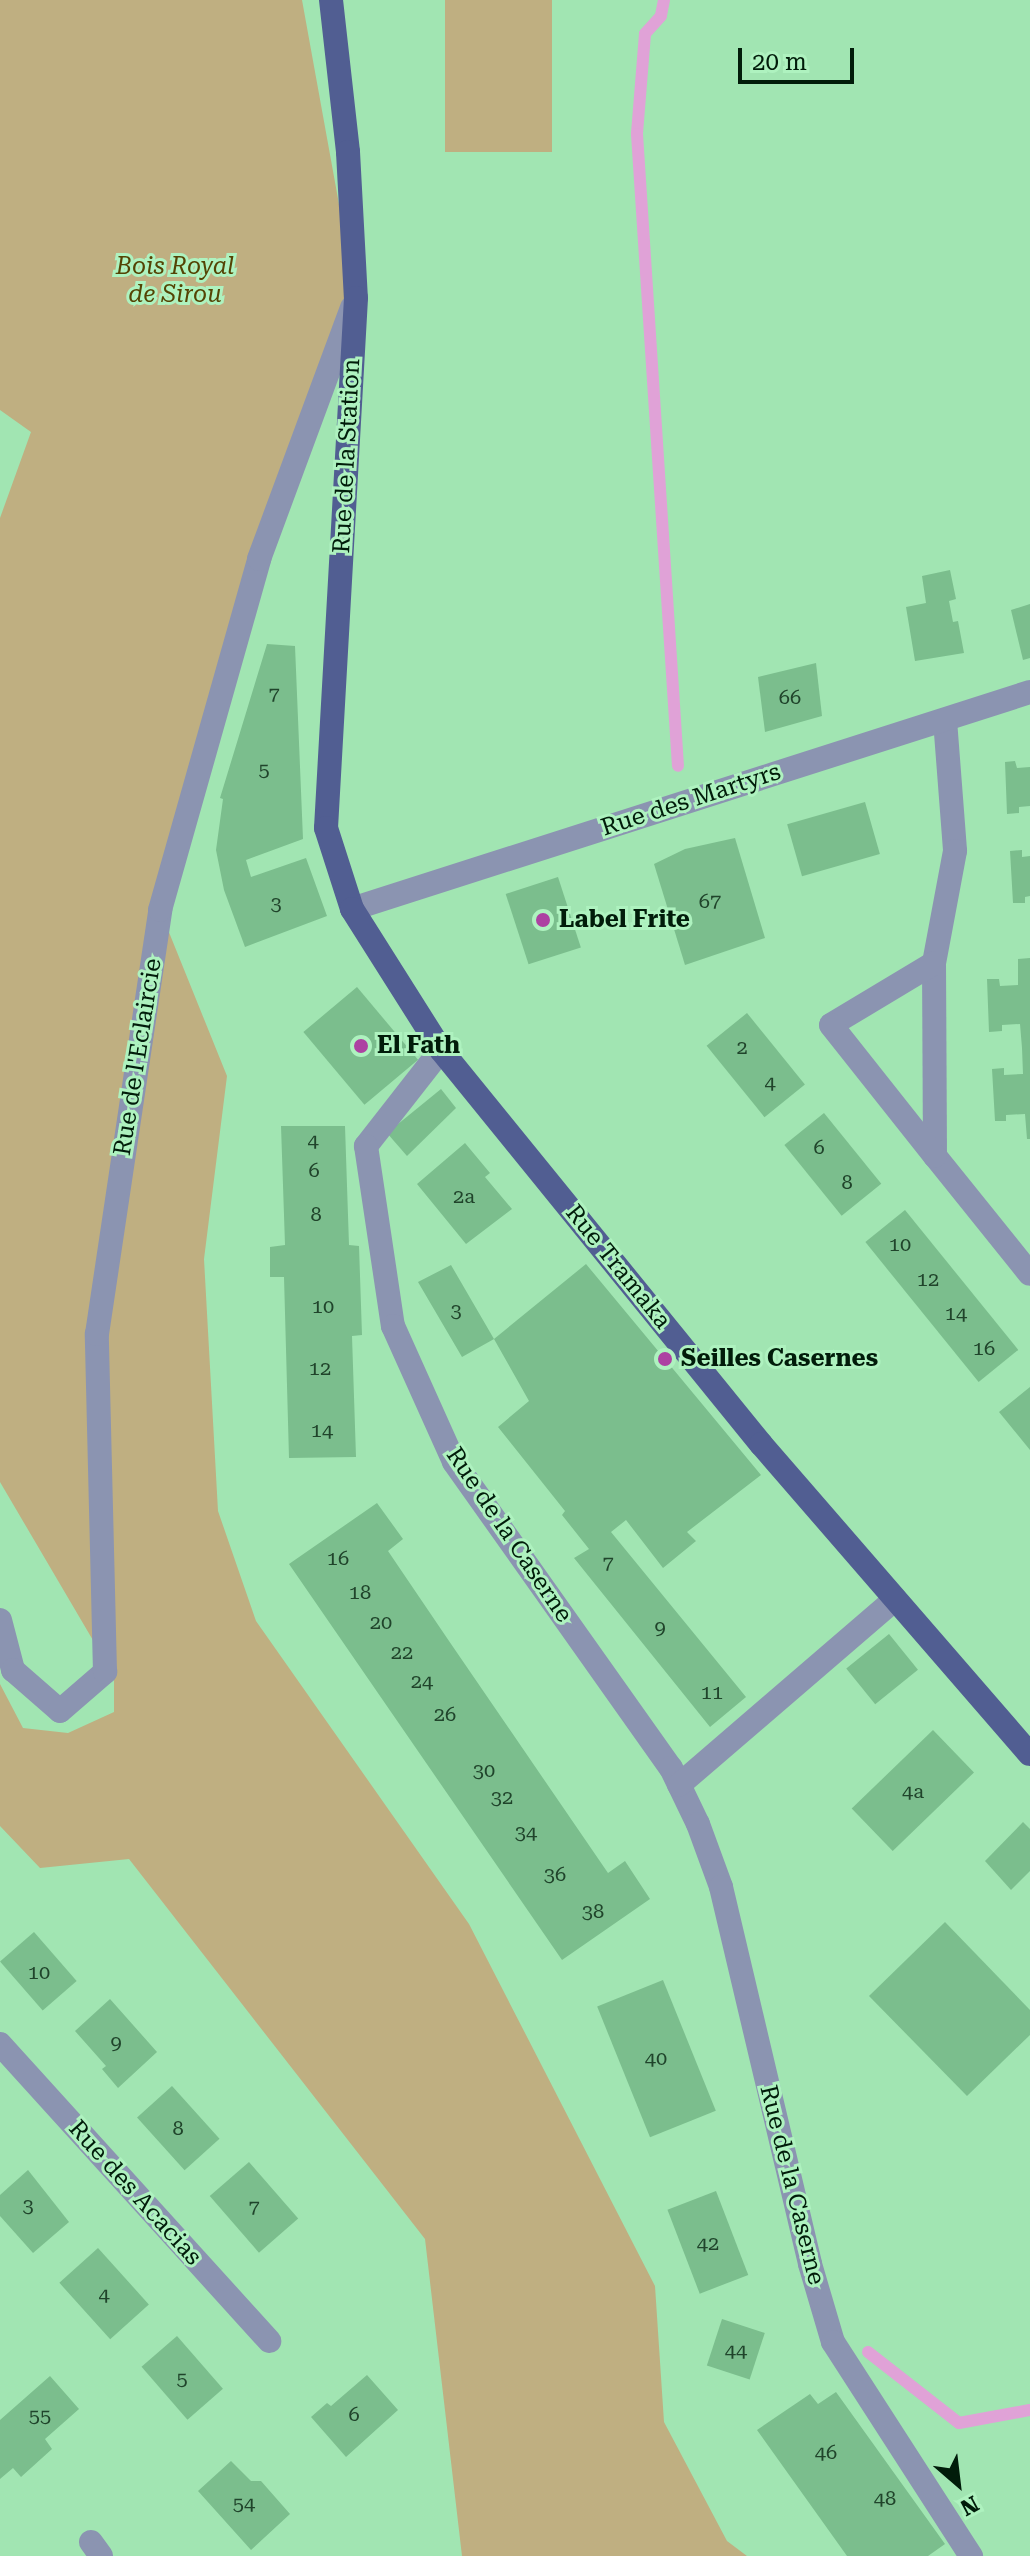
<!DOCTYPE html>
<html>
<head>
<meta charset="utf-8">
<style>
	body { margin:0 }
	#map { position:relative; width:1030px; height:2556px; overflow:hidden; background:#a1e5b2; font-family:"Roboto Serif",serif }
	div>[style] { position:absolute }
	.green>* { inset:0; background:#bfaf81; transform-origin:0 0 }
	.stream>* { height:12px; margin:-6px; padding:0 6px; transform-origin:6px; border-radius:6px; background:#e0a2d7 }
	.building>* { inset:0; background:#7bbe8d; transform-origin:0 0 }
	.minor>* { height:24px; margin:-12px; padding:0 12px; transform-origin:12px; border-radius:12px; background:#8b94b1 }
	.major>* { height:24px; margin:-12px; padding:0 12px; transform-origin:12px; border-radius:12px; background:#515e92 }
	.dots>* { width:22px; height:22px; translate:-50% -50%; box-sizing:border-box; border:4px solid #aef2bf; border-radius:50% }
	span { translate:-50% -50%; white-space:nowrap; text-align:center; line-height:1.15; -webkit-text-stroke:6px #aef2bf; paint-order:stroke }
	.number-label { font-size:20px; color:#20442b }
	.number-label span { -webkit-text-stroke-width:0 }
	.park-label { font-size:24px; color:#544304; font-style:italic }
	.street-label { font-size:24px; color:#011c0a }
	.poi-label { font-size:24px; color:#011c0a; font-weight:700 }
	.left { translate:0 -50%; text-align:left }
	.north { position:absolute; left:918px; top:2444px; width:80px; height:80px; -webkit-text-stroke:6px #aef2bf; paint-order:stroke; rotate:152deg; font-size:22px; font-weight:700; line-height:32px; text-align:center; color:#011c0a }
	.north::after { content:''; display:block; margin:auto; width:28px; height:36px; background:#011c0a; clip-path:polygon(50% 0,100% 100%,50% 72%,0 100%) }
	.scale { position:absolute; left:738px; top:48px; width:116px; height:36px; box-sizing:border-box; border:4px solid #011c0a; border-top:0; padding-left:10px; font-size:24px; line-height:28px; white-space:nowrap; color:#011c0a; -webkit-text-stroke:6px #aef2bf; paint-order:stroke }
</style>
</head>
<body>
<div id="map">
	<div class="green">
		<i style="clip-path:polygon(0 0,302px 0,356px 298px,259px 559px,160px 910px,227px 1076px,204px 1259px,218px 1511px,256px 1621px,469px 1924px,655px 2286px,664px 2422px,727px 2541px,747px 2556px,462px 2556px,425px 2239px,129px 1859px,40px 1868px,0 1826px,0 1684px,23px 1728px,68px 1733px,114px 1712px,114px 1676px,0 1482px,0 518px,31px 432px,0 410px)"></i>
		<i style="left:445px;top:0;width:107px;height:152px"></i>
	</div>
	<div class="stream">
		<i style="left:664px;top:0;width:16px;rotate:101deg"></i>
		<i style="left:661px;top:16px;width:24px;rotate:132deg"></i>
		<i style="left:645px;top:34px;width:100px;rotate:94.6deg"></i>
		<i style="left:637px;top:134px;width:633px;rotate:86.29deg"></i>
		<i style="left:868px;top:2352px;width:115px;rotate:38deg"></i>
		<i style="left:959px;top:2423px;width:72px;rotate:-10.4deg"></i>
	</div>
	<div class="building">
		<i style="clip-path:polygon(950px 570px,956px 599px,949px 601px,953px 622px,958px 621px,964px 653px,915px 661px,906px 607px,926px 603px,922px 576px)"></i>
		<i style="clip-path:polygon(1030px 604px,1030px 658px,1023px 660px,1011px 610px)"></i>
		<i style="clip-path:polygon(267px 644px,295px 646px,303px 839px,246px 860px,251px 877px,306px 858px,327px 916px,245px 947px,224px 890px,216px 850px,223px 799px,220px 798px)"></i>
		<i style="clip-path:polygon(816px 663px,822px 716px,765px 732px,758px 677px)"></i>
		<i style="clip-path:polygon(1015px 761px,1017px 768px,1030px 767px,1030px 806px,1019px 807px,1019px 813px,1007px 814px,1005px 762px)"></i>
		<i style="left:865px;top:802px;width:54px;height:81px;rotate:74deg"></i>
		<i style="clip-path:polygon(735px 838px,765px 938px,685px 965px,654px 864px,685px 849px)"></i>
		<i style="clip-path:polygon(1022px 850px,1022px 857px,1030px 856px,1030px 896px,1025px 897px,1025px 903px,1013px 903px,1010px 851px)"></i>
		<i style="left:558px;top:877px;width:74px;height:55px;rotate:72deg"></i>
		<i style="clip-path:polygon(1030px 958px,1030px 1139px,1027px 1139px,1025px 1114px,1006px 1115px,1006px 1121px,995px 1121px,992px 1069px,1004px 1068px,1004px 1075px,1023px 1074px,1022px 1048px,1020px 1024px,1002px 1025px,1002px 1031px,989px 1032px,987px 979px,999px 979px,1000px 986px,1018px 985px,1018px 959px)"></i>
		<i style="left:357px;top:987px;width:95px;height:70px;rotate:50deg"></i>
		<i style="left:747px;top:1013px;width:92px;height:52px;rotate:51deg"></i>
		<i style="clip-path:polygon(441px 1089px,456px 1108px,407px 1156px,387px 1133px)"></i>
		<i style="left:824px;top:1113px;width:91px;height:51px;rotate:51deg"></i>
		<i style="clip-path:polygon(281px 1126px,345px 1126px,349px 1245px,359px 1246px,362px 1335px,352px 1336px,356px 1457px,289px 1458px,284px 1277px,270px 1277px,270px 1247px,285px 1245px)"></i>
		<i style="clip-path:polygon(465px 1143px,490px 1173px,485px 1177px,512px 1209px,466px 1244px,417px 1184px)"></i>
		<i style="left:905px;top:1210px;width:180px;height:51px;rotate:51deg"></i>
		<i style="clip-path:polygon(586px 1264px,761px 1475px,687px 1532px,696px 1541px,663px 1568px,626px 1520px,611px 1532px,746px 1697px,710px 1727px,574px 1558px,589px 1549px,562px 1515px,565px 1511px,498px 1427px,529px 1401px,494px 1339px,462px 1357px,418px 1282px,451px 1265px,494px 1339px)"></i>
		<i style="clip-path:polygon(1030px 1387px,1030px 1450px,999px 1412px)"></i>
		<i style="clip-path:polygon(377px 1503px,403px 1539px,388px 1551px,449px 1641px,608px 1873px,625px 1861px,650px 1899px,562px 1960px,289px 1564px)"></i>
		<i style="left:889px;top:1634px;width:46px;height:55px;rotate:51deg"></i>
		<i style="left:933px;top:1730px;width:59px;height:113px;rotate:46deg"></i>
		<i style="clip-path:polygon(1023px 1822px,1030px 1829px,1030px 1871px,1011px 1890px,985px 1861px)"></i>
		<i style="clip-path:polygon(945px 1922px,1030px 2010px,1030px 2035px,967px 2096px,869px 1996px)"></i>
		<i style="left:34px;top:1932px;width:65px;height:45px;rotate:49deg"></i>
		<i style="left:663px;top:1980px;width:141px;height:71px;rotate:68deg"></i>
		<i style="clip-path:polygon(110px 1999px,157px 2052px,118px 2088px,102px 2069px,106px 2066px,75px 2031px)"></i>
		<i style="left:172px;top:2086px;width:71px;height:47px;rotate:48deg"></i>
		<i style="left:249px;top:2162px;width:75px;height:52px;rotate:49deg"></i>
		<i style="clip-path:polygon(28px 2170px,69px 2222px,33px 2253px,0 2216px,0 2195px)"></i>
		<i style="left:716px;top:2191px;width:90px;height:52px;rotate:69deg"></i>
		<i style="left:98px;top:2248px;width:76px;height:52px;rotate:48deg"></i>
		<i style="left:722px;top:2319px;width:45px;height:49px;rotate:18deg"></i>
		<i style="left:177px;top:2336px;width:70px;height:47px;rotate:49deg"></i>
		<i style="clip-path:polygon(367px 2375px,398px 2410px,346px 2457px,311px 2417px,327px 2403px,331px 2406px)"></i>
		<i style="clip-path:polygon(50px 2376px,79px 2409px,45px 2439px,52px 2449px,21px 2477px,13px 2468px,0 2479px,0 2420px)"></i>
		<i style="clip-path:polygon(836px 2392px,945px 2544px,928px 2556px,847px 2556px,757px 2430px,810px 2394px,818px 2404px)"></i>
		<i style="clip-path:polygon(231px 2461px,251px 2481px,261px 2481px,290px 2514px,251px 2550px,198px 2491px)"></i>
	</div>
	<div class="minor">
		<i style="left:945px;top:720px;width:131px;rotate:85.6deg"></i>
		<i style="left:955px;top:851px;width:114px;rotate:100.6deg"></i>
		<i style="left:934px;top:963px;width:193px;rotate:89.7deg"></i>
		<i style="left:935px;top:1156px;width:151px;rotate:51.2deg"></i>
		<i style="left:352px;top:909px;width:712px;rotate:-17.75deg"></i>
		<i style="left:934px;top:963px;width:120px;rotate:149deg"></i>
		<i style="left:831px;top:1025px;width:167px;rotate:51.6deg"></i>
		<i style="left:441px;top:1050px;width:122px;rotate:128deg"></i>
		<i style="left:366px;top:1146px;width:182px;rotate:81.5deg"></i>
		<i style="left:393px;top:1326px;width:149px;rotate:65.8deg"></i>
		<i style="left:454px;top:1462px;width:375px;rotate:54.7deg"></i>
		<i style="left:671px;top:1768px;width:62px;rotate:64.3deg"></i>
		<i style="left:698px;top:1824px;width:67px;rotate:69.9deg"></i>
		<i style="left:721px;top:1887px;width:387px;rotate:76.7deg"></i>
		<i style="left:810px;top:2264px;width:81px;rotate:73.6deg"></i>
		<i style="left:833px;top:2342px;width:255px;rotate:57.2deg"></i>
		<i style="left:0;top:1620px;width:52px;rotate:75.4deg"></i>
		<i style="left:13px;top:1670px;width:62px;rotate:41.1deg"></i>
		<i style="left:60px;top:1711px;width:60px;rotate:-40.9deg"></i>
		<i style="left:105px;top:1672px;width:338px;rotate:-91.4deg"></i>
		<i style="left:97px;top:1334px;width:429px;rotate:-81.5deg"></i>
		<i style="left:160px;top:910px;width:365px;rotate:-74.2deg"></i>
		<i style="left:259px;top:559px;width:268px;rotate:-69.7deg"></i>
		<i style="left:679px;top:1785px;width:285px;rotate:-40.7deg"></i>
		<i style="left:0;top:2044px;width:401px;rotate:47.8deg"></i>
		<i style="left:91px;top:2542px;width:17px;rotate:54deg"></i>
	</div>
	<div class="major">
		<i style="left:331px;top:0;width:153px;rotate:83.6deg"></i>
		<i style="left:348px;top:152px;width:146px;rotate:86.9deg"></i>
		<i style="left:356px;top:298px;width:531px;rotate:93.24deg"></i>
		<i style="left:326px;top:828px;width:85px;rotate:72.2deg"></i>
		<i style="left:352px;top:909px;width:167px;rotate:57.7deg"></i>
		<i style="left:441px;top:1050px;width:508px;rotate:50.92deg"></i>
		<i style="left:761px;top:1444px;width:410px;rotate:49.1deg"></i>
	</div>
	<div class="dots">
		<i style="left:543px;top:920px;background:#ad42a2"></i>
		<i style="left:361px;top:1046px;background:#ad42a2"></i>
		<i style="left:665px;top:1359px;background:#ad42a2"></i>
	</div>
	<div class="number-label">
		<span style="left:274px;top:694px">7</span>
		<span style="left:790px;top:697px">66</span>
		<span style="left:264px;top:769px">5</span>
		<span style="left:710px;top:901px">67</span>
		<span style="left:276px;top:903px">3</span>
		<span style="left:742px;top:1047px">2</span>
		<span style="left:770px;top:1082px">4</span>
		<span style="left:313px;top:1140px">4</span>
		<span style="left:819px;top:1147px">6</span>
		<span style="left:314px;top:1170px">6</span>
		<span style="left:847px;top:1182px">8</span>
		<span style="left:464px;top:1196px">2a</span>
		<span style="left:316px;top:1214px">8</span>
		<span style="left:900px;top:1244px">10</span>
		<span style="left:928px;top:1279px">12</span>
		<span style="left:323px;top:1306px">10</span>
		<span style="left:456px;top:1310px">3</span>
		<span style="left:956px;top:1313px">14</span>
		<span style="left:984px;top:1348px">16</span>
		<span style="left:320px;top:1368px">12</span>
		<span style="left:322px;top:1430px">14</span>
		<span style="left:338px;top:1558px">16</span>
		<span style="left:608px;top:1563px">7</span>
		<span style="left:360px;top:1592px">18</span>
		<span style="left:381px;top:1622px">20</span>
		<span style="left:660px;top:1627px">9</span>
		<span style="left:402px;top:1652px">22</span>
		<span style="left:422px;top:1681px">24</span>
		<span style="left:712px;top:1692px">11</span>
		<span style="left:445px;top:1714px">26</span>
		<span style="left:484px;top:1770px">30</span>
		<span style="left:913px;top:1791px">4a</span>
		<span style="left:502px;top:1797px">32</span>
		<span style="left:526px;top:1832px">34</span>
		<span style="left:555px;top:1874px">36</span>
		<span style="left:593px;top:1911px">38</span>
		<span style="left:39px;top:1972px">10</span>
		<span style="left:116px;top:2042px">9</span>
		<span style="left:656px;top:2058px">40</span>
		<span style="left:178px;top:2128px">8</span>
		<span style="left:28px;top:2205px">3</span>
		<span style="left:254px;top:2207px">7</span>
		<span style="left:708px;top:2243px">42</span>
		<span style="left:104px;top:2294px">4</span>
		<span style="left:736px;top:2350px">44</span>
		<span style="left:182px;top:2378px">5</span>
		<span style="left:354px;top:2414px">6</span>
		<span style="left:40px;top:2415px">55</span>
		<span style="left:826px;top:2452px">46</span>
		<span style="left:885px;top:2498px">48</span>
		<span style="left:244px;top:2503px">54</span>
	</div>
	<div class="park-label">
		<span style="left:175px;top:281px">Bois Royal<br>de Sirou</span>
	</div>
	<div class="street-label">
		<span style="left:347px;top:456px;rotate:-87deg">Rue de la Station</span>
		<span style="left:691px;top:800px;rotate:-18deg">Rue des Martyrs</span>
		<span style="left:138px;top:1057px;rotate:-81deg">Rue de l'Eclaircie</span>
		<span style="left:618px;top:1267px;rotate:51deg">Rue Tramaka</span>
		<span style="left:509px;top:1535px;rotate:56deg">Rue de la Caserne</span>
		<span style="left:792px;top:2185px;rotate:76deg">Rue de la Caserne</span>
		<span style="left:135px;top:2193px;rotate:48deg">Rue des Acacias</span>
	</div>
	<div class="poi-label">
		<span class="left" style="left:559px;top:920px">Label Frite</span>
		<span class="left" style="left:377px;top:1046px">El Fath</span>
		<span class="left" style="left:681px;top:1359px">Seilles Casernes</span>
	</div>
	<div class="north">N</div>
	<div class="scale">20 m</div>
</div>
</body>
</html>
